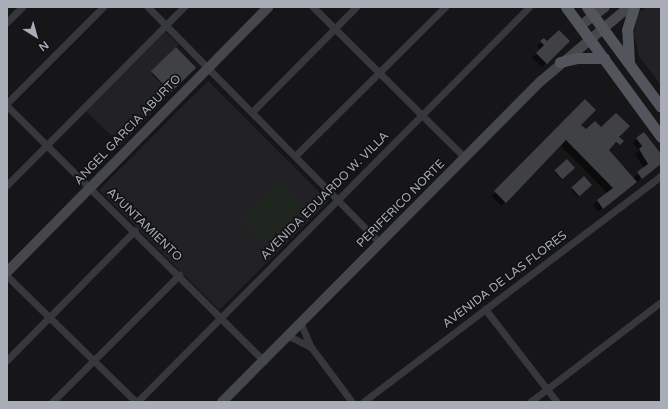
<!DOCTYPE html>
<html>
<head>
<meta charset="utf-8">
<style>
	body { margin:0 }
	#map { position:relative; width:668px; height:409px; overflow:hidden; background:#161618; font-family:"Varela Round",sans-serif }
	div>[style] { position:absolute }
	.built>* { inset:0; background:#222225; transform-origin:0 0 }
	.green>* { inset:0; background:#1e261f; transform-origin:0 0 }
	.shadow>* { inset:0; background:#0007; transform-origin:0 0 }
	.building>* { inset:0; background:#404145; transform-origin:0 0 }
	.street>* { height:7px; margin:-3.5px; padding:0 3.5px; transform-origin:3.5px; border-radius:3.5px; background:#37383d }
	.secondary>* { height:10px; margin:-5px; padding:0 5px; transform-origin:5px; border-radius:5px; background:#45474d }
	.primary>* { height:11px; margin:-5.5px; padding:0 5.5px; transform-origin:5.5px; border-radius:5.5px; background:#53555c }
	span { translate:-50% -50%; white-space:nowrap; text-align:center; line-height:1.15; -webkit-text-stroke:3.5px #111113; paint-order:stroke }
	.street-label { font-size:12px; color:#a8adb8 }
	.frame { position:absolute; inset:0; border:8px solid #a8adb8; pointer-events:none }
	.north { position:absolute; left:16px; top:16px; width:40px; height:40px; -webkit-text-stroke:3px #111113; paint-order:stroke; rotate:143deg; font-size:11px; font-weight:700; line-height:16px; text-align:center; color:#a8adb8 }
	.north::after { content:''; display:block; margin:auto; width:14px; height:18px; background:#a8adb8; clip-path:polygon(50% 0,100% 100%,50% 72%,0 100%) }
</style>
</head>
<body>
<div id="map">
	<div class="built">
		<i style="clip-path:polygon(647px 7px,661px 7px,661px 85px,639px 56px,634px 35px,638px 13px)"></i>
		<i style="clip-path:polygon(165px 32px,179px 44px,152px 72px,172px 91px,121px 145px,86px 111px)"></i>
		<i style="left:208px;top:81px;width:170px;height:154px;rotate:45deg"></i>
	</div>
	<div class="green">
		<i style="left:279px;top:182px;width:34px;height:54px;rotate:45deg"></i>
	</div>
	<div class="shadow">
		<i style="clip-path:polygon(544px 39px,547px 43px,568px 41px,542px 67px,532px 58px,540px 50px,537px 46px)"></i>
		<i style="left:176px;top:49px;width:27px;height:35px;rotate:45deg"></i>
		<i style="clip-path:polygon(580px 125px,586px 131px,601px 129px,622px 141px,618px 145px,615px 142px,607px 150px,633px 178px,644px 168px,635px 154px,639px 151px,633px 143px,637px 139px,661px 156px,661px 164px,598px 212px,593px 205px,607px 193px,560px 145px,501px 206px,491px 196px)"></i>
		<i style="left:567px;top:161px;width:10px;height:17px;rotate:45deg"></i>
		<i style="clip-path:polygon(584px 177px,591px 185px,578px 197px,572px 190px)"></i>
	</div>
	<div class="building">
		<i style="clip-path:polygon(559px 30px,570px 41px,547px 64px,536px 53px,544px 45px,540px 41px,544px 38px,547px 41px)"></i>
		<i style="left:176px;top:47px;width:29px;height:35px;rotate:46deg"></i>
		<i style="clip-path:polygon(585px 99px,596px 110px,581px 125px,586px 129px,595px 121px,601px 127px,616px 113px,630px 126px,619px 137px,624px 141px,620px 145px,616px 142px,609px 150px,637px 182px,603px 209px,597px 200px,613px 188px,566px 140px,506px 203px,494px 191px)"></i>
		<i style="clip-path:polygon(644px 132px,661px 154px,661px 164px,642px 179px,637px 172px,648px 164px,639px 149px,642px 146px,636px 138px)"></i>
		<i style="left:567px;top:159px;width:12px;height:17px;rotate:48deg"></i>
		<i style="left:584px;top:176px;width:12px;height:17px;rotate:48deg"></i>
	</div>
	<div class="street">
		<i style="left:148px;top:7px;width:331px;rotate:45.5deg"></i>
		<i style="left:313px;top:7px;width:214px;rotate:44.8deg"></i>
		<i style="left:7px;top:22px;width:21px;rotate:-45deg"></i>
		<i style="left:7px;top:103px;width:136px;rotate:-45deg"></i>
		<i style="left:7px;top:106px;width:362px;rotate:44.8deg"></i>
		<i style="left:253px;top:111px;width:146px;rotate:-45.3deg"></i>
		<i style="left:296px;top:155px;width:210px;rotate:-44.8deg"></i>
		<i style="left:7px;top:185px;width:251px;rotate:-45.2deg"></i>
		<i style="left:7px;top:276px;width:180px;rotate:44.3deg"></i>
		<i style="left:485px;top:309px;width:118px;rotate:52.3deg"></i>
		<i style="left:301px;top:324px;width:25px;rotate:67deg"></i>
		<i style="left:311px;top:347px;width:69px;rotate:53.3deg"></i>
		<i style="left:289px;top:336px;width:25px;rotate:27deg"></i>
		<i style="left:7px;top:360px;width:182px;rotate:-45.4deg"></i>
		<i style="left:52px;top:402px;width:180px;rotate:-45deg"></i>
		<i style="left:137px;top:402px;width:556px;rotate:-45.22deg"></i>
		<i style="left:363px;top:402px;width:374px;rotate:-37.2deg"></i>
		<i style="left:530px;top:402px;width:165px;rotate:-37.4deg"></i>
	</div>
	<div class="secondary">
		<i style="left:580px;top:26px;width:31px;rotate:-37deg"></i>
		<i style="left:7px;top:272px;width:372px;rotate:-45.4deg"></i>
		<i style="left:222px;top:402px;width:453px;rotate:-45.2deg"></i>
		<i style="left:541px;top:81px;width:115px;rotate:-40.1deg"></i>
	</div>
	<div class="primary">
		<i style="left:566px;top:7px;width:161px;rotate:53.8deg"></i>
		<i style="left:587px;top:7px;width:124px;rotate:53.5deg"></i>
		<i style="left:560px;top:62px;width:18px;rotate:-13deg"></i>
		<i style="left:578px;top:58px;width:26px"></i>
		<i style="left:629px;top:63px;width:33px;rotate:-93deg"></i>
		<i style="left:627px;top:30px;width:24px;rotate:-73deg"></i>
	</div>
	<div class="street-label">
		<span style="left:128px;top:130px;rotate:-46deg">ANGEL GARCIA ABURTO</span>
		<span style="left:325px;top:196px;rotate:-45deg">AVENIDA EDUARDO W. VILLA</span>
		<span style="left:401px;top:204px;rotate:-45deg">PERIFERICO NORTE</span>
		<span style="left:144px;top:225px;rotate:44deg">AYUNTAMIENTO</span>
		<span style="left:505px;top:280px;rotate:-37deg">AVENIDA DE LAS FLORES</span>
	</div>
	<div class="frame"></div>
	<div class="north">N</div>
</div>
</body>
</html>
